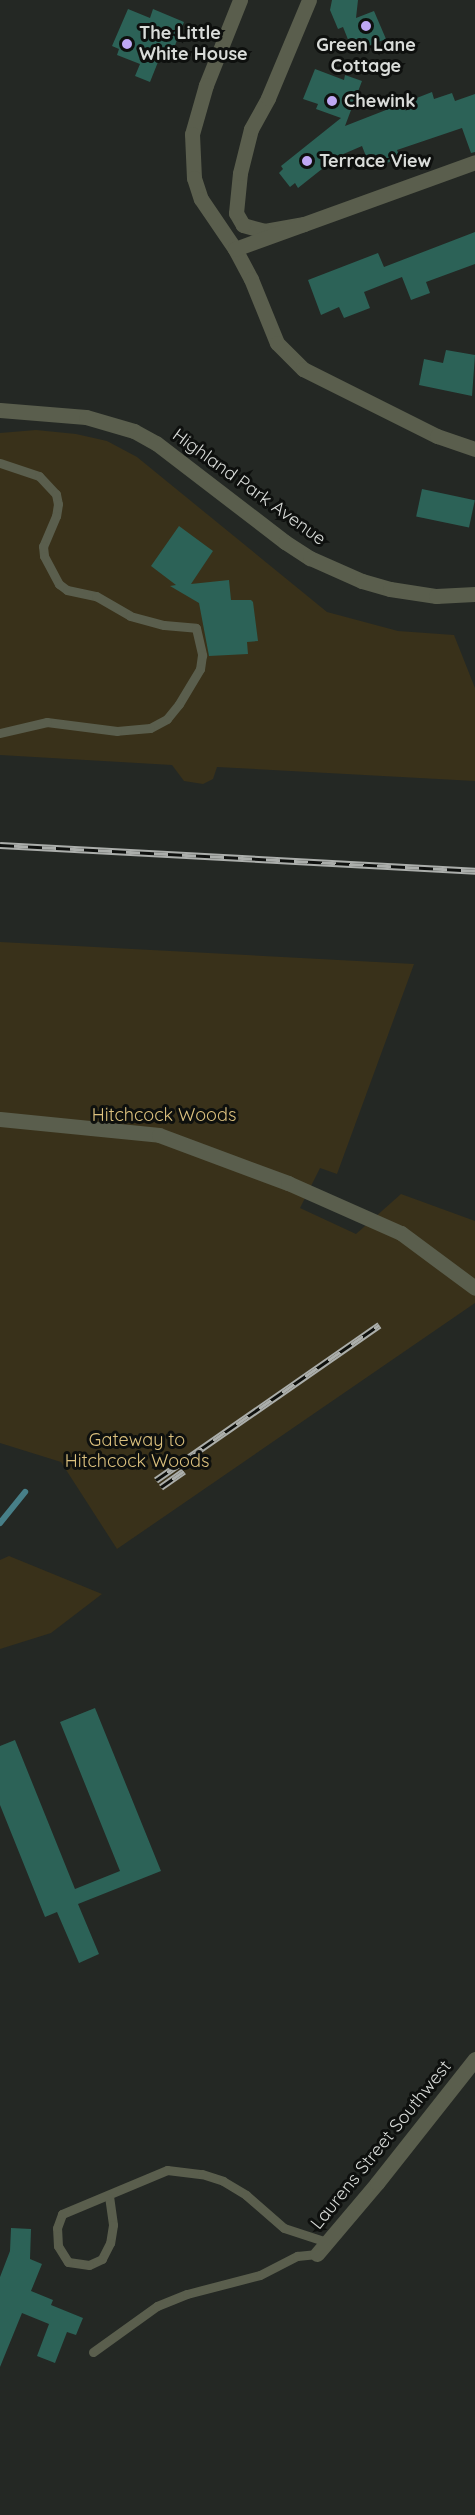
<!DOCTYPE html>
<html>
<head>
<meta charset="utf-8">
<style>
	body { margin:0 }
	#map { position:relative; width:475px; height:2515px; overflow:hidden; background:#242824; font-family:Quicksand,sans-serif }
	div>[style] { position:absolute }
	.green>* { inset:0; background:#39311a }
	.stream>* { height:6px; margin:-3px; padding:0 3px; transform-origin:3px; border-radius:3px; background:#477f88 }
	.building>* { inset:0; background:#2c6257; transform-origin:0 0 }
	.service>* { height:9px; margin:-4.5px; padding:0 4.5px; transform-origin:4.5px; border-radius:4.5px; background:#5a5e4d }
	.minor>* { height:15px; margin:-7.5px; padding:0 7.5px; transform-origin:7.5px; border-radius:7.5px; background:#5a5e4d }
	.rail>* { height:7px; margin-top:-3.5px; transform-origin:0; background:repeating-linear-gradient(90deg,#0e100e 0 14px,#abaeab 0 28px); box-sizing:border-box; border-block:2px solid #abaeab }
	.dots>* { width:16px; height:16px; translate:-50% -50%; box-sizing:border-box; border:3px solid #0e100e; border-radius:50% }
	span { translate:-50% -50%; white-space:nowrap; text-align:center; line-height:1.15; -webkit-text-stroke:6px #0e100e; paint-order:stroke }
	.poi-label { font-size:18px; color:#d9dcd9; font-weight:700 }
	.left { translate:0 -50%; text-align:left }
	.street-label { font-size:18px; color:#d9dcd9 }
	.park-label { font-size:18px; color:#dcc17e }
</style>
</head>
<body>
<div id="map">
	<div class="green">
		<i style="clip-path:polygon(36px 430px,76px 434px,107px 441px,137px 457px,327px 612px,398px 631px,454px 635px,475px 688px,475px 781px,217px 767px,213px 779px,203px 784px,184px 781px,172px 765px,0 755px,0 433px)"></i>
		<i style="clip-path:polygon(0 942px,414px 964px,337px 1174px,320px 1168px,300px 1208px,356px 1234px,401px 1194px,475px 1221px,475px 1303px,117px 1549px,61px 1462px,0 1443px)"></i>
		<i style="clip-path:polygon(9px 1556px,102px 1594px,51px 1633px,0 1649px,0 1560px)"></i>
	</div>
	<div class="stream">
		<i style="left:0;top:1523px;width:40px;rotate:-51deg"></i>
	</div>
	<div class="building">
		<i style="clip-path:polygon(332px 0,358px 0,356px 18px,374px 11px,386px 39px,353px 52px,343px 27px,338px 29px,330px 10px)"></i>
		<i style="clip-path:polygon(128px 9px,150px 18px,153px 9px,184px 22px,169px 61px,160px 57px,150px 82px,135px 76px,140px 64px,117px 55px,119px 49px,112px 46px)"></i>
		<i style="clip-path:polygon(315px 69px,344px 80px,345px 75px,362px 81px,345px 126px,432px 92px,434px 99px,452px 93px,455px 101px,475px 94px,475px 152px,471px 153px,462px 128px,397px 150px,400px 158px,371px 169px,362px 146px,325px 162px,327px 165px,298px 188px,295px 183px,290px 187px,279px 173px,283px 169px,281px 166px,341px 118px,316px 109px,318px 104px,303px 99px)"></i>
		<i style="clip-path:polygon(475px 232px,475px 264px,426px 282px,430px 293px,411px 300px,402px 277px,364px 292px,370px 308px,344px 318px,339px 307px,321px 315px,308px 280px,378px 253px,384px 267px)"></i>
		<i style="clip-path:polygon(446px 350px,475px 355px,472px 396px,419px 385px,424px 359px,443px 363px)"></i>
		<i style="left:422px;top:489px;width:54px;height:28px;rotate:12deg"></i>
		<i style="clip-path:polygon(179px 526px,213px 551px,191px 584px,229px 580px,231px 600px,251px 600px,253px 602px,258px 641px,247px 642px,248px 654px,209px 656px,199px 603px,170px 586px,176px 585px,151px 566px)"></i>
		<i style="clip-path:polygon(95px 1708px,161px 1871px,78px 1904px,99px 1954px,79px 1963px,57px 1912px,45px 1917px,0 1805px,0 1746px,15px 1740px,75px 1889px,120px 1871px,60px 1722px)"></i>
		<i style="clip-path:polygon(11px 2228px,31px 2229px,30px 2259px,42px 2264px,31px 2291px,53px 2300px,51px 2305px,83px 2318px,76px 2335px,67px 2332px,55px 2363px,37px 2356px,49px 2324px,22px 2313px,0 2367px,0 2277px,10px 2251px)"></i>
	</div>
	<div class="service">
		<i style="left:0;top:463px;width:41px;rotate:18.4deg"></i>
		<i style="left:39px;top:476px;width:25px;rotate:47deg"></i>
		<i style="left:56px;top:494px;width:10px;rotate:79deg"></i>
		<i style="left:58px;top:504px;width:12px;rotate:99deg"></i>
		<i style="left:56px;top:516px;width:33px;rotate:113deg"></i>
		<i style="left:43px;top:546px;width:10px;rotate:84deg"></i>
		<i style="left:44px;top:556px;width:32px;rotate:62deg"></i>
		<i style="left:59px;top:584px;width:10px;rotate:37deg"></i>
		<i style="left:67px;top:590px;width:30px;rotate:12deg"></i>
		<i style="left:96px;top:596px;width:39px;rotate:30deg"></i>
		<i style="left:130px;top:616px;width:35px;rotate:15deg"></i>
		<i style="left:164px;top:625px;width:32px;rotate:5deg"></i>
		<i style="left:196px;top:628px;width:28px;rotate:77deg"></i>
		<i style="left:202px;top:655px;width:14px;rotate:98deg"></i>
		<i style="left:200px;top:669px;width:41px;rotate:121deg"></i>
		<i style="left:179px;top:704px;width:19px;rotate:129deg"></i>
		<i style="left:167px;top:719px;width:19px;rotate:152deg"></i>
		<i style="left:150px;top:728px;width:33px;rotate:175deg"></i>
		<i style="left:117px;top:731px;width:71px;rotate:-172.7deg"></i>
		<i style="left:47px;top:722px;width:48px;rotate:166.8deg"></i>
		<i style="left:109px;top:2196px;width:29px;rotate:82deg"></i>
		<i style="left:113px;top:2225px;width:18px;rotate:99deg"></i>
		<i style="left:110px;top:2243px;width:18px;rotate:117deg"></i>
		<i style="left:102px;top:2259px;width:14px;rotate:155deg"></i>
		<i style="left:89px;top:2265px;width:21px;rotate:-172deg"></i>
		<i style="left:68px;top:2262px;width:19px;rotate:-122deg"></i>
		<i style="left:58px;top:2246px;width:18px;rotate:-93deg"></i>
		<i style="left:57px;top:2228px;width:15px;rotate:-70deg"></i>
		<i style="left:62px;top:2214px;width:114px;rotate:-22.7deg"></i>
		<i style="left:167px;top:2170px;width:35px;rotate:7deg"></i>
		<i style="left:202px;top:2174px;width:22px;rotate:18deg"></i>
		<i style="left:223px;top:2181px;width:27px;rotate:31deg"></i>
		<i style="left:246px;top:2195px;width:50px;rotate:41deg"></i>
		<i style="left:284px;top:2228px;width:45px;rotate:18deg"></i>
		<i style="left:93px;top:2352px;width:79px;rotate:-35.7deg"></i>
		<i style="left:157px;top:2306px;width:32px;rotate:-22deg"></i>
		<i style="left:187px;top:2294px;width:75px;rotate:-14.6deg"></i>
		<i style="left:260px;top:2275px;width:42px;rotate:-27.2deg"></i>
		<i style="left:297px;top:2256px;width:20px;rotate:-6deg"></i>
	</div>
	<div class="minor">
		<i style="left:240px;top:0;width:92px;rotate:111.8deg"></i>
		<i style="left:206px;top:85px;width:51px;rotate:105.9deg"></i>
		<i style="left:192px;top:134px;width:44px;rotate:87.4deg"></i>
		<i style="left:194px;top:178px;width:22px;rotate:72deg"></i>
		<i style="left:201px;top:199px;width:60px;rotate:55.8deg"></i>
		<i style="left:235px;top:249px;width:34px;rotate:62deg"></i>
		<i style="left:251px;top:279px;width:69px;rotate:67.9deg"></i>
		<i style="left:277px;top:343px;width:37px;rotate:45deg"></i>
		<i style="left:303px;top:369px;width:150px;rotate:26.6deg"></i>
		<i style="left:437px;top:436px;width:40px;rotate:18.9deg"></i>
		<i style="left:304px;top:224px;width:40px;rotate:170deg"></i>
		<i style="left:265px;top:231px;width:23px;rotate:-165deg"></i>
		<i style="left:243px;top:225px;width:14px;rotate:-120deg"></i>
		<i style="left:236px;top:213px;width:40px;rotate:-84.3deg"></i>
		<i style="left:240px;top:173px;width:45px;rotate:-76deg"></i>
		<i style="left:251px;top:129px;width:35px;rotate:-61deg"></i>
		<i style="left:268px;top:98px;width:106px;rotate:-67.3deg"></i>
		<i style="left:235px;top:249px;width:255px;rotate:-19.9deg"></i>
		<i style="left:0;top:410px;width:86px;rotate:4.7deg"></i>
		<i style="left:86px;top:417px;width:50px;rotate:16.3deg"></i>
		<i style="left:134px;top:431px;width:25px;rotate:29deg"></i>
		<i style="left:156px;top:443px;width:163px;rotate:37.5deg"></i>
		<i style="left:285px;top:542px;width:30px;rotate:33deg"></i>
		<i style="left:310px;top:558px;width:57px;rotate:23.9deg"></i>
		<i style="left:362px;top:581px;width:29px;rotate:16deg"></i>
		<i style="left:390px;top:589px;width:47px;rotate:8.7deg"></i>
		<i style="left:436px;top:596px;width:39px;rotate:-3deg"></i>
		<i style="left:0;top:1119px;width:160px;rotate:5.7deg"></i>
		<i style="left:159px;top:1135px;width:138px;rotate:20.4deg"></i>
		<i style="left:288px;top:1183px;width:124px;rotate:23.9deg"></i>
		<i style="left:401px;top:1233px;width:92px;rotate:36.6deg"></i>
		<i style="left:317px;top:2254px;width:93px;rotate:-49.8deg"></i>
		<i style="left:377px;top:2183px;width:158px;rotate:-51.7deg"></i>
	</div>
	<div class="rail">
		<i style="left:0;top:845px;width:476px;rotate:3.1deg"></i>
		<i style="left:156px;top:1480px;width:272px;rotate:-34.8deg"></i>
		<i style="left:161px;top:1487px;width:28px;rotate:-35deg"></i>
	</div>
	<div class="dots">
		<i style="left:366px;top:26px;background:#bfa8f4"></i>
		<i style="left:127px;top:44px;background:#bfa8f4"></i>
		<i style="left:332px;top:101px;background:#bfa8f4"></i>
		<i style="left:307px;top:161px;background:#bfa8f4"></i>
	</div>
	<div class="poi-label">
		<span class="left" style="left:139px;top:44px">The Little<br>White House</span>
		<span style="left:366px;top:56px">Green Lane<br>Cottage</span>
		<span class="left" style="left:344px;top:101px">Chewink</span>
		<span class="left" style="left:319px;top:161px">Terrace View</span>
	</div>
	<div class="street-label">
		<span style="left:249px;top:487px;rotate:36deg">Highland Park Avenue</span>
		<span style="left:381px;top:2145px;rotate:-51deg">Laurens Street Southwest</span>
	</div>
	<div class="park-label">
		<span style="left:164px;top:1115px">Hitchcock Woods</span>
		<span style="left:137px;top:1451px">Gateway to<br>Hitchcock Woods</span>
	</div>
</div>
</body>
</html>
